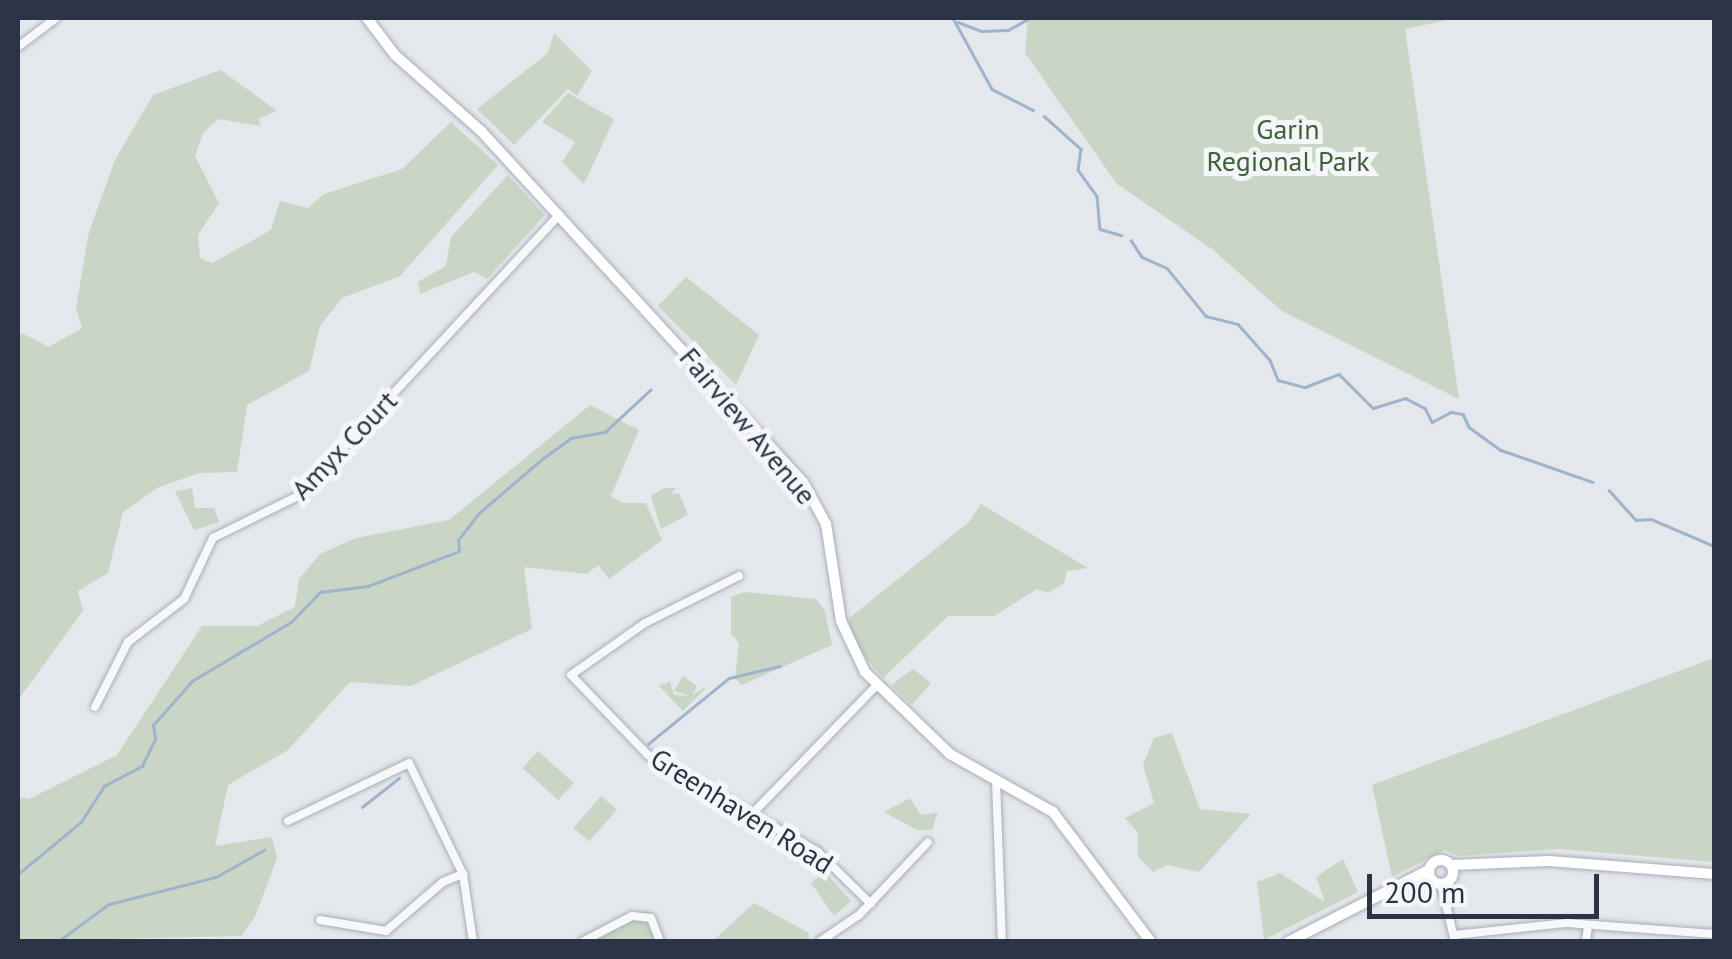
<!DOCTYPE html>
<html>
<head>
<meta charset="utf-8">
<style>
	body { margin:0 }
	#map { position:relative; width:1732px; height:959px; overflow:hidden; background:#e4e7ec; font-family:"PT Sans",sans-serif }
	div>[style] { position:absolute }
	.green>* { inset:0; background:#c9d6c5; transform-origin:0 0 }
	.stream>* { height:2.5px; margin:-1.25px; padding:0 1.25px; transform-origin:1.25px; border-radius:1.25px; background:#9fb4cc }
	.roads { filter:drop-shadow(0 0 2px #a9aeb7) drop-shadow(0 0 2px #a9aeb7) }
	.street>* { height:8px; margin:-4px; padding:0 4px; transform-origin:4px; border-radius:4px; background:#f7f8fa }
	.secondary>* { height:10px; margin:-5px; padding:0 5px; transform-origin:5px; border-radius:5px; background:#fff }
	.secondary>.ring { margin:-5px; padding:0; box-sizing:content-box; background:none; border:10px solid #fff; border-radius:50% }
	span { translate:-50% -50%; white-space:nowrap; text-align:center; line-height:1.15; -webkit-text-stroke:10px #f4f6f9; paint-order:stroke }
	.park-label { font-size:28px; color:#3f6138 }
	.street-label { font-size:28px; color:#2b3445 }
	.frame { position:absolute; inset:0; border:20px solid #2b3445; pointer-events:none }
	.scale { position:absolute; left:1367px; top:874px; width:232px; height:45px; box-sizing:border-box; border:5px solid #2b3445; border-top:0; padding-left:12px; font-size:30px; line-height:35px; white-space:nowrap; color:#2b3445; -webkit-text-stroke:8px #f4f6f9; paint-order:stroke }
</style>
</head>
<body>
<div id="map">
	<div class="green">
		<i style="clip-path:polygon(1028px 18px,1458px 18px,1405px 29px,1459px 399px,1282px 311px,1212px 249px,1117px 184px,1025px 53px)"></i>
		<i style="clip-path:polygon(554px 33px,592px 71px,577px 96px,568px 89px,514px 145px,477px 109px,548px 53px)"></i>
		<i style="clip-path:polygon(221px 70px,277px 111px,258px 119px,261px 126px,218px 119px,203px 133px,195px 156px,219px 203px,198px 235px,200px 258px,212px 263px,271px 230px,280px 201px,308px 208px,324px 194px,402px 169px,451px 122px,498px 165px,400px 276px,342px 298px,320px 326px,309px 371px,247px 405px,237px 472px,200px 473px,159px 487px,123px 512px,108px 573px,78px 591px,83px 611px,18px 700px,18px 331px,49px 347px,82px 328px,76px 308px,89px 232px,115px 160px,153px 95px)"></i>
		<i style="clip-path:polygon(568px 93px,614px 119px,584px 184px,562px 162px,575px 142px,542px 122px)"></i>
		<i style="clip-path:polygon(508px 175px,545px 215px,487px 279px,474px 272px,420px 294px,418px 282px,446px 266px,451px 237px)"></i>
		<i style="clip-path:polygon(686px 277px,759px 335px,736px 385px,658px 306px)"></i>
		<i style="clip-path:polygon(590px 405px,639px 430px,611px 496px,622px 503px,646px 503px,662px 540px,609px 579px,598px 565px,587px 574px,524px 567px,532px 629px,411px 686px,350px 682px,288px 750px,228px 785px,215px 846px,272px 837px,277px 858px,255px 917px,241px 936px,18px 941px,18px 796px,29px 799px,117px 755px,202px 626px,257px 626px,295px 607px,299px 579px,320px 554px,356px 538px,449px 520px)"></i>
		<i style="clip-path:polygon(192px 488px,195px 508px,214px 508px,219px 522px,194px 530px,175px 491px)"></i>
		<i style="clip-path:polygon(664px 488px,676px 488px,671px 494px,679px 493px,688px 515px,661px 529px,651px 496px)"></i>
		<i style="clip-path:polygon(981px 504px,1088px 568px,1067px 571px,1064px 583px,1048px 593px,1037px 589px,994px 616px,948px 616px,883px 678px,853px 643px,848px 619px,969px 522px)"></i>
		<i style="clip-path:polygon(744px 592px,816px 599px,825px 611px,832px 645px,742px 685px,735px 679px,739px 643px,731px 634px,731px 597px)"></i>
		<i style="clip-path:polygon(1714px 658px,1714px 862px,1559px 849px,1458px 856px,1445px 850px,1392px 877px,1372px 785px)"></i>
		<i style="clip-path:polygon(913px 669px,931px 683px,912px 705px,891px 685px)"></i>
		<i style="clip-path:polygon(683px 676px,697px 686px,692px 695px,708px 686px,683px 711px,659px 686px,670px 681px,674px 695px,690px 696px,674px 691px)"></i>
		<i style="clip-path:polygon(1172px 733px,1200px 809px,1251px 814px,1199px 872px,1167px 865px,1153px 872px,1138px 857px,1138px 833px,1125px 818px,1154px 803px,1143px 765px,1154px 738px)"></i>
		<i style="left:538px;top:751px;width:48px;height:23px;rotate:42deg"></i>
		<i style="left:601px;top:796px;width:21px;height:42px;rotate:41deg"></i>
		<i style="clip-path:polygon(910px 798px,921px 815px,938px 812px,932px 830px,917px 830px,884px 812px)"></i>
		<i style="clip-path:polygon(1343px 859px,1358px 892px,1264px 940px,1257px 882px,1280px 873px,1325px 902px,1316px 877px)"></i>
		<i style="clip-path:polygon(825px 872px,851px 901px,834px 916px,811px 883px)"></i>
		<i style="clip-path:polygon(754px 903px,809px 933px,809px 940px,713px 941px)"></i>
		<i style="clip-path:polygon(644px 911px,660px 942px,582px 942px,615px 922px)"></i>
	</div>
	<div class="stream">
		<i style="left:953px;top:18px;width:81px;rotate:61.2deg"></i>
		<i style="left:992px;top:89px;width:46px;rotate:27.1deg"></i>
		<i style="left:958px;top:22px;width:25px;rotate:21deg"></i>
		<i style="left:981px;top:31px;width:27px;rotate:-2deg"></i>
		<i style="left:1008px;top:30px;width:25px;rotate:-29deg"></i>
		<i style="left:1044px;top:116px;width:50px;rotate:41.7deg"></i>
		<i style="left:1081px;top:149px;width:21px;rotate:98deg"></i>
		<i style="left:1078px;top:170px;width:32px;rotate:54deg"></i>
		<i style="left:1097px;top:196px;width:33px;rotate:85deg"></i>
		<i style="left:1100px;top:229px;width:22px;rotate:16deg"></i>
		<i style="left:1131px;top:240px;width:20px;rotate:57deg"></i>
		<i style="left:1142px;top:257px;width:27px;rotate:24deg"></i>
		<i style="left:1167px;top:268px;width:62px;rotate:50.9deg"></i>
		<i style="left:1206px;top:316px;width:33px;rotate:14deg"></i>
		<i style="left:1238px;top:324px;width:48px;rotate:48.4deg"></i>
		<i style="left:1270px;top:360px;width:22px;rotate:68deg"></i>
		<i style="left:1278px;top:380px;width:28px;rotate:15deg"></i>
		<i style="left:1305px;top:387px;width:36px;rotate:-21deg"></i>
		<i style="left:1339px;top:374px;width:48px;rotate:45deg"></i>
		<i style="left:1373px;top:408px;width:34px;rotate:-17deg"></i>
		<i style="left:1405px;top:398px;width:22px;rotate:27deg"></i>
		<i style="left:1425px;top:408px;width:16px;rotate:63deg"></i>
		<i style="left:1432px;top:422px;width:21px;rotate:-28deg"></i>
		<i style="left:1451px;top:412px;width:12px;rotate:9deg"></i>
		<i style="left:1463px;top:414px;width:14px;rotate:65deg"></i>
		<i style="left:1469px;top:427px;width:39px;rotate:36deg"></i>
		<i style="left:1501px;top:450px;width:97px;rotate:19.2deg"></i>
		<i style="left:1609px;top:490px;width:40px;rotate:48deg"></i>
		<i style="left:1636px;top:520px;width:15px;rotate:-4deg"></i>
		<i style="left:1651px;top:519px;width:69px;rotate:23.2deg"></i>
		<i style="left:648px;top:744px;width:104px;rotate:-39.2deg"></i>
		<i style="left:729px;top:678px;width:52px;rotate:-13.2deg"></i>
		<i style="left:362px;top:807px;width:47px;rotate:-38.1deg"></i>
		<i style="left:18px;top:874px;width:82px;rotate:-39.5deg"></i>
		<i style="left:81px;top:822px;width:43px;rotate:-57.4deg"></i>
		<i style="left:104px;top:786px;width:43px;rotate:-27.8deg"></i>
		<i style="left:142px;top:766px;width:30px;rotate:-64deg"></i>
		<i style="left:155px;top:739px;width:14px;rotate:-98deg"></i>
		<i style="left:153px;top:725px;width:59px;rotate:-48.4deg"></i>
		<i style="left:192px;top:681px;width:115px;rotate:-30.8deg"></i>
		<i style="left:291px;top:622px;width:42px;rotate:-46deg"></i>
		<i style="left:320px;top:592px;width:48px;rotate:-7.1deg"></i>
		<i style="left:368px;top:586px;width:97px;rotate:-21deg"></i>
		<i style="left:459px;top:551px;width:11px;rotate:-95deg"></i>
		<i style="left:458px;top:540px;width:34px;rotate:-52deg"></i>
		<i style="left:479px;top:513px;width:83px;rotate:-40.6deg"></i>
		<i style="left:542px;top:459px;width:36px;rotate:-36deg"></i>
		<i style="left:571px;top:438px;width:35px;rotate:-10deg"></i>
		<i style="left:605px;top:432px;width:62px;rotate:-43deg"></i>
		<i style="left:57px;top:942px;width:64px;rotate:-36.2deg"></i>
		<i style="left:109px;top:904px;width:110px;rotate:-14.2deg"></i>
		<i style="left:216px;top:877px;width:55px;rotate:-29.4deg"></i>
	</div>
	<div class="roads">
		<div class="street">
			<i style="left:18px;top:47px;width:48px;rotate:-37.3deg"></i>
			<i style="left:739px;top:576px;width:105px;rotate:153.4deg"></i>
			<i style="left:645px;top:623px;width:90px;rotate:144.9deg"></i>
			<i style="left:571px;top:675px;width:111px;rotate:46.1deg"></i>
			<i style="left:648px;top:755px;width:196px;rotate:29.7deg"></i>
			<i style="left:818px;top:852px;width:74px;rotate:44.5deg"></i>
			<i style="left:95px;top:707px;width:73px;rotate:-63.1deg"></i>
			<i style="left:128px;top:642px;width:71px;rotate:-37.5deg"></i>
			<i style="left:184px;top:599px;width:68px;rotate:-64.6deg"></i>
			<i style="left:213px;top:538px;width:95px;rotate:-26.3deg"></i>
			<i style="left:298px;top:496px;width:384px;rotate:-47.1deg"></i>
			<i style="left:996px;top:780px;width:162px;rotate:87.9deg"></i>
			<i style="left:752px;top:814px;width:180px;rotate:-45.9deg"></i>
			<i style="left:288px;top:821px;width:134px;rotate:-25.6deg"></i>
			<i style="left:409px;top:763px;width:123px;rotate:64.1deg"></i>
			<i style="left:463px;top:874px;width:69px;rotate:81.6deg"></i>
			<i style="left:1448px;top:881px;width:24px;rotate:90deg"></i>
			<i style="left:1441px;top:884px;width:60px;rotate:76.4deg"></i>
			<i style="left:320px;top:920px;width:67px;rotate:9.5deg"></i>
			<i style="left:386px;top:931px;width:75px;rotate:-40.7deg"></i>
			<i style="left:443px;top:882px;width:22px;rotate:-22deg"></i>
			<i style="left:1454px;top:935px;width:114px;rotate:-6.1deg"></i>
			<i style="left:1567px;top:923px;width:147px;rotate:4.3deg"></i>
			<i style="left:582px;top:942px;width:56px;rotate:-27.5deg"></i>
			<i style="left:632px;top:916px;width:19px;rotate:6deg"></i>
			<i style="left:651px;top:918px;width:26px;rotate:69deg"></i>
			<i style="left:819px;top:942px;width:48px;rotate:-34deg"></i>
			<i style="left:859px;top:915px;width:100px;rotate:-46.6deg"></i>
			<i style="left:1586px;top:942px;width:17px;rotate:-83deg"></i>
		</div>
		<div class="secondary">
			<i style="left:367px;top:18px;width:46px;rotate:52.9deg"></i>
			<i style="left:395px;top:55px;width:116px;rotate:41.5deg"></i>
			<i style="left:482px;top:132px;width:475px;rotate:47.5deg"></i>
			<i style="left:803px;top:482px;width:48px;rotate:61.3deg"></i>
			<i style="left:826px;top:524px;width:98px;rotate:81.2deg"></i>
			<i style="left:841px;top:621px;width:56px;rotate:64.8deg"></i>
			<i style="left:865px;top:672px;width:118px;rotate:44deg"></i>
			<i style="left:950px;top:754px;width:118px;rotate:29.4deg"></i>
			<i style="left:1053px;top:812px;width:163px;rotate:53deg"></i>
			<i class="ring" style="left:1429px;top:860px;width:14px;height:14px"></i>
			<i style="left:1451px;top:865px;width:98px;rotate:-2.3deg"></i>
			<i style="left:1549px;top:861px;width:166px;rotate:4.5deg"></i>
			<i style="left:1288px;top:942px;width:158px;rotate:-27.1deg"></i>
		</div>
	</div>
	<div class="park-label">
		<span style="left:1288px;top:145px">Garin<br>Regional Park</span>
	</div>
	<div class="street-label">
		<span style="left:748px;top:426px;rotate:50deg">Fairview Avenue</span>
		<span style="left:344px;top:445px;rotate:-46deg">Amyx Court</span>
		<span style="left:742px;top:811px;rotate:32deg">Greenhaven Road</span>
	</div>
	<div class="frame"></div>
	<div class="scale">200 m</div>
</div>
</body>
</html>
